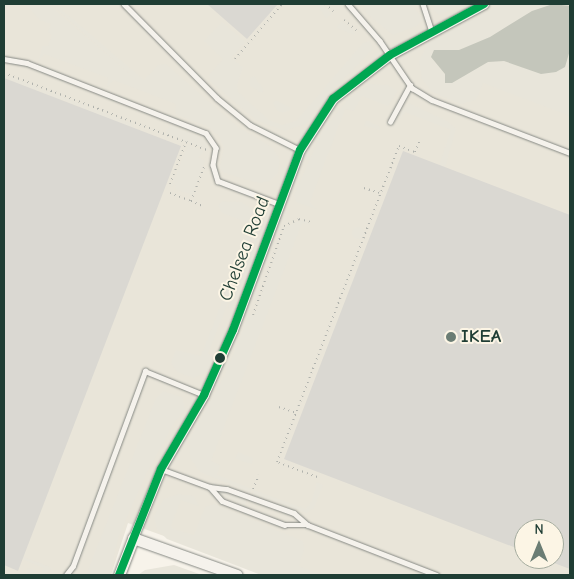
<!DOCTYPE html>
<html>
<head>
<meta charset="utf-8">
<style>
	body { margin:0 }
	#map { position:relative; width:574px; height:579px; overflow:hidden; background:#f7f3ea; font-family:"Comic Neue",sans-serif }
	div>[style] { position:absolute }
	.built>* { inset:0; background:#e9e5d9 }
	.green>* { inset:0; background:#e8e5da; transform-origin:0 0 }
	.round { border-radius:50% }
	.water>* { inset:0; background:#c4c6bb }
	.building>* { inset:0; background:#dad8d2 }
	.path>* { height:2px; margin-top:-1px; transform-origin:0; background:repeating-linear-gradient(90deg,#b0b2ad 0 1px,transparent 0 5px) }
	.roads { filter:drop-shadow(0 0 1px #868984) drop-shadow(0 0 1px #868984) }
	.service>* { height:4.5px; margin:-2.25px; padding:0 2.25px; transform-origin:2.25px; border-radius:2.25px; background:#f5f2ec }
	.minor>* { height:9px; margin:-4.5px; padding:0 4.5px; transform-origin:4.5px; border-radius:4.5px; background:#f5f2ec }
	.tertiary>* { height:11px; margin:-5.5px; padding:0 5.5px; transform-origin:5.5px; border-radius:5.5px; background:#f5f2ec }
	.bus-1>* { height:8px; margin:-4px; padding:0 4px; transform-origin:4px; border-radius:4px; background:#00a651 }
	.dots>* { width:14px; height:14px; translate:-50% -50%; box-sizing:border-box; border:2px solid #fcf5e5; border-radius:50% }
	span { translate:-50% -50%; white-space:nowrap; text-align:center; line-height:1.15; -webkit-text-stroke:4px #fcf5e5; paint-order:stroke }
	.street-label { font-size:19px; color:#1f3d34 }
	.poi-label { font-size:19px; color:#1f3d34; font-weight:700 }
	.left { translate:0 -50%; text-align:left }
	.frame { position:absolute; inset:0; border:5px solid #1f3d34; pointer-events:none }
	.north { position:absolute; left:514px; top:519px; width:50px; height:50px; box-sizing:border-box; background:#fcf5e5; border:1px solid #a4ab9e; border-radius:50%; rotate:0deg; font-size:14px; font-weight:700; line-height:20px; text-align:center; color:#1f3d34 }
	.north::after { content:''; display:block; margin:auto; width:18px; height:22px; background:#6b7d74; clip-path:polygon(50% 0,100% 100%,50% 72%,0 100%) }
</style>
</head>
<body>
<div id="map">
	<div class="built">
		<i style="clip-path:polygon(evenodd,4px 4px,570px 4px,570px 575px,272px 575px,128px 523px,111px 575px,4px 575px,4px 4px,524px 529px,554px 529px,554px 559px,524px 559px,524px 529px)"></i>
	</div>
	<div class="green">
		<i style="clip-path:polygon(25px 4px,48px 4px,141px 84px,51px 4px,55px 4px,144px 80px,158px 65px,166px 64px,238px 127px,273px 148px,280px 160px,278px 173px,270px 181px,258px 183px,224px 173px,220px 168px,224px 148px,219px 136px,209px 127px,175px 114px,176px 104px,113px 80px,107px 88px,108px 78px,44px 54px,38px 62px,42px 46px,48px 46px,52px 35px,48px 32px,51px 24px,40px 20px)"></i>
		<i style="clip-path:polygon(316px 4px,323px 4px,332px 14px,326px 18px)"></i>
		<i style="clip-path:polygon(363px 4px,413px 4px,422px 20px,417px 26px,393px 35px,367px 14px)"></i>
		<i style="clip-path:polygon(434px 4px,463px 4px,439px 15px,434px 11px)"></i>
		<i style="clip-path:polygon(502px 4px,553px 4px,532px 11px,490px 37px,459px 50px,435px 50px,431px 57px,452px 83px,488px 62px,504px 61px,541px 74px,565px 67px,570px 50px,570px 116px,483px 83px,476px 100px,461px 104px,432px 92px,422px 79px,419px 62px,428px 43px)"></i>
		<i style="clip-path:polygon(341px 21px,353px 29px,355px 35px,337px 28px)"></i>
		<i style="clip-path:polygon(222px 22px,245px 42px,231px 58px,243px 67px,237px 85px,238px 92px,269px 120px,282px 125px,296px 121px,363px 43px,370px 41px,373px 49px,327px 96px,306px 124px,284px 131px,256px 120px,210px 81px,209px 75px,223px 59px,204px 41px)"></i>
		<i style="clip-path:polygon(4px 74px,39px 88px,38px 91px,4px 78px)"></i>
		<i style="clip-path:polygon(254px 76px,264px 90px,262px 93px,250px 86px,250px 78px)"></i>
		<i style="clip-path:polygon(370px 84px,387px 85px,398px 91px,388px 106px,362px 96px,354px 111px,345px 109px,310px 202px,317px 209px,296px 202px,294px 195px,322px 132px,349px 98px)"></i>
		<i style="left:42px;top:89px;width:48px;height:3px;rotate:21deg"></i>
		<i style="clip-path:polygon(276px 100px,290px 107px,290px 110px,283px 113px,278px 111px,273px 104px)"></i>
		<i style="clip-path:polygon(409px 103px,447px 121px,456px 129px,445px 167px,439px 165px,451px 130px,405px 112px,399px 120px,401px 111px)"></i>
		<i style="left:89px;top:107px;width:48px;height:4px;rotate:21deg"></i>
		<i style="clip-path:polygon(366px 120px,379px 126px,380px 130px,364px 126px)"></i>
		<i style="clip-path:polygon(170px 125px,204px 139px,210px 151px,165px 133px)"></i>
		<i style="clip-path:polygon(188px 145px,204px 151px,198px 157px,204px 160px,208px 152px,192px 195px,175px 189px,176px 184px,171px 187px)"></i>
		<i style="clip-path:polygon(222px 201px,241px 202px,253px 210px,259px 228px,256px 247px,252px 233px,254px 225px,222px 213px,218px 206px)"></i>
		<i style="clip-path:polygon(301px 220px,311px 224px,302px 223px,211px 461px,220px 465px,217px 475px,252px 489px,251px 493px,200px 472px,190px 458px,189px 440px,225px 375px,249px 314px,254px 316px,285px 227px)"></i>
		<i class="round" style="left:352px;top:227px;width:12px;height:12px"></i>
		<i style="clip-path:polygon(249px 232px,252px 241px,208px 354px,213px 357px,207px 372px,194px 378px,177px 372px,171px 363px,176px 350px,201px 356px)"></i>
		<i style="clip-path:polygon(252px 249px,254px 249px,232px 309px,228px 308px)"></i>
		<i style="clip-path:polygon(163px 391px,182px 397px,185px 410px,174px 423px,146px 474px,119px 536px,109px 575px,86px 575px,156px 398px)"></i>
		<i style="clip-path:polygon(238px 452px,253px 458px,252px 464px,235px 459px)"></i>
		<i style="clip-path:polygon(317px 482px,323px 485px,314px 508px,307px 513px,253px 494px,254px 490px,306px 509px,312px 501px)"></i>
		<i style="clip-path:polygon(222px 491px,247px 500px,245px 505px,218px 494px)"></i>
		<i style="clip-path:polygon(179px 494px,194px 496px,199px 506px,181px 500px,171px 525px,173px 529px,194px 535px,205px 507px,214px 504px,303px 541px,304px 549px,299px 566px,322px 575px,261px 575px,167px 539px,157px 529px,154px 516px,164px 499px)"></i>
		<i style="clip-path:polygon(23px 557px,50px 567px,52px 569px,43px 575px,25px 575px,28px 568px,42px 573px,44px 568px,22px 559px)"></i>
		<i style="clip-path:polygon(174px 565px,202px 575px,138px 575px,145px 570px)"></i>
	</div>
	<div class="water">
		<i style="clip-path:polygon(553px 4px,570px 6px,570px 50px,565px 67px,556px 72px,541px 74px,504px 61px,488px 62px,452px 83px,445px 83px,445px 74px,431px 57px,434px 50px,459px 50px,490px 37px,532px 11px)"></i>
	</div>
	<div class="building">
		<i style="clip-path:polygon(207px 4px,278px 4px,247px 39px)"></i>
		<i style="clip-path:polygon(4px 78px,181px 146px,18px 571px,4px 565px)"></i>
		<i style="clip-path:polygon(403px 151px,570px 215px,570px 569px,554px 563px,554px 529px,524px 529px,524px 551px,284px 459px)"></i>
	</div>
	<div class="path">
		<i style="left:325px;top:4px;width:11px;rotate:41deg"></i>
		<i style="left:344px;top:20px;width:16px;rotate:40deg"></i>
		<i style="left:235px;top:59px;width:72px;rotate:-49.5deg"></i>
		<i style="left:4px;top:73px;width:217px;rotate:20.8deg"></i>
		<i style="left:170px;top:184px;width:45px;rotate:-69.1deg"></i>
		<i style="left:364px;top:188px;width:17px;rotate:17deg"></i>
		<i style="left:170px;top:193px;width:22px;rotate:21deg"></i>
		<i style="left:191px;top:201px;width:39px;rotate:-69deg"></i>
		<i style="left:191px;top:201px;width:13px;rotate:23deg"></i>
		<i style="left:253px;top:315px;width:94px;rotate:-70.8deg"></i>
		<i style="left:284px;top:226px;width:17px;rotate:-25deg"></i>
		<i style="left:299px;top:219px;width:12px;rotate:14deg"></i>
		<i style="left:279px;top:407px;width:18px;rotate:19deg"></i>
		<i style="left:317px;top:477px;width:43px;rotate:-159.4deg"></i>
		<i style="left:277px;top:462px;width:339px;rotate:-68.9deg"></i>
		<i style="left:399px;top:146px;width:17px;rotate:21deg"></i>
		<i style="left:415px;top:152px;width:11px;rotate:-68deg"></i>
		<i style="left:253px;top:489px;width:15px;rotate:-67deg"></i>
	</div>
	<div class="roads">
		<div class="service">
			<i style="left:124px;top:4px;width:132px;rotate:45.3deg"></i>
			<i style="left:217px;top:98px;width:43px;rotate:39.3deg"></i>
			<i style="left:250px;top:125px;width:56px;rotate:26.6deg"></i>
			<i style="left:348px;top:4px;width:49px;rotate:49.1deg"></i>
			<i style="left:380px;top:41px;width:57px;rotate:55.8deg"></i>
			<i style="left:412px;top:88px;width:23px;rotate:31deg"></i>
			<i style="left:432px;top:100px;width:148px;rotate:21deg"></i>
			<i style="left:423px;top:4px;width:28px;rotate:72deg"></i>
			<i style="left:4px;top:59px;width:23px;rotate:10deg"></i>
			<i style="left:27px;top:63px;width:192px;rotate:21.4deg"></i>
			<i style="left:206px;top:133px;width:18px;rotate:56deg"></i>
			<i style="left:216px;top:148px;width:17px;rotate:100deg"></i>
			<i style="left:213px;top:165px;width:17px;rotate:73deg"></i>
			<i style="left:218px;top:181px;width:65px;rotate:20.7deg"></i>
			<i style="left:390px;top:122px;width:42px;rotate:-61.6deg"></i>
			<i style="left:161px;top:469px;width:52px;rotate:20.2deg"></i>
			<i style="left:210px;top:487px;width:17px;rotate:7deg"></i>
			<i style="left:227px;top:489px;width:71px;rotate:19.7deg"></i>
			<i style="left:294px;top:513px;width:18px;rotate:41deg"></i>
			<i style="left:308px;top:525px;width:138px;rotate:21.2deg"></i>
			<i style="left:210px;top:487px;width:18px;rotate:49deg"></i>
			<i style="left:222px;top:501px;width:67px;rotate:20.9deg"></i>
			<i style="left:285px;top:525px;width:23px"></i>
			<i style="left:66px;top:575px;width:11px;rotate:-52deg"></i>
			<i style="left:73px;top:566px;width:208px;rotate:-69.7deg"></i>
			<i style="left:145px;top:371px;width:64px;rotate:22.1deg"></i>
		</div>
		<div class="minor">
			<i style="left:133px;top:538px;width:74px;rotate:-67.9deg"></i>
			<i style="left:161px;top:469px;width:86px;rotate:-59.8deg"></i>
			<i style="left:204px;top:395px;width:71px;rotate:-66deg"></i>
			<i style="left:233px;top:330px;width:192px;rotate:-69.6deg"></i>
			<i style="left:300px;top:150px;width:61px;rotate:-57.1deg"></i>
			<i style="left:333px;top:99px;width:72px;rotate:-37.7deg"></i>
			<i style="left:390px;top:55px;width:107px;rotate:-28.5deg"></i>
		</div>
		<div class="tertiary">
			<i style="left:119px;top:575px;width:40px;rotate:-69deg"></i>
			<i style="left:133px;top:538px;width:110px;rotate:19.6deg"></i>
		</div>
	</div>
	<div class="bus-1">
		<i style="left:119px;top:575px;width:114px;rotate:-68.4deg"></i>
		<i style="left:161px;top:469px;width:86px;rotate:-59.8deg"></i>
		<i style="left:204px;top:395px;width:71px;rotate:-66deg"></i>
		<i style="left:233px;top:330px;width:192px;rotate:-69.6deg"></i>
		<i style="left:300px;top:150px;width:61px;rotate:-57.1deg"></i>
		<i style="left:333px;top:99px;width:72px;rotate:-37.7deg"></i>
		<i style="left:390px;top:55px;width:107px;rotate:-28.5deg"></i>
	</div>
	<div class="dots">
		<i style="left:451px;top:337px;background:#6b7d74"></i>
		<i style="left:220px;top:358px;background:#1f3d34"></i>
	</div>
	<div class="street-label">
		<span style="left:245px;top:249px;rotate:-69deg">Chelsea Road</span>
	</div>
	<div class="poi-label">
		<span class="left" style="left:461px;top:337px">IKEA</span>
	</div>
	<div class="frame"></div>
	<div class="north">N</div>
</div>
</body>
</html>
